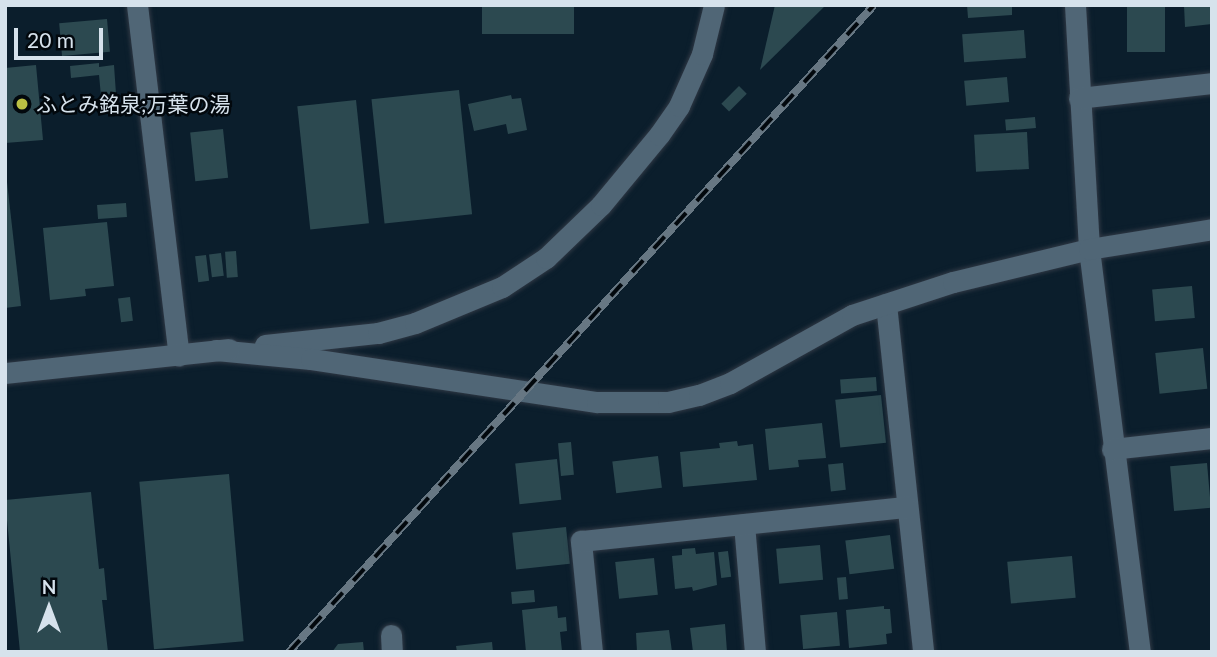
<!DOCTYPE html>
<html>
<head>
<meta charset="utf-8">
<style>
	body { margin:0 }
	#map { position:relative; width:1217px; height:657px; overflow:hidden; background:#0b1e2c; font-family:Lato,"Noto Sans JP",sans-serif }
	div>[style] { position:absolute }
	.building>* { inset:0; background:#2c4950; transform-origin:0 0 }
	.roads { filter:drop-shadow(0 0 2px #2f3844) drop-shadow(0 0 2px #2f3844) }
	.minor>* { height:21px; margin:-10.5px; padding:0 10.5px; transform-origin:10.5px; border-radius:10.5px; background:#506676 }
	.rail>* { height:8px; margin-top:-4px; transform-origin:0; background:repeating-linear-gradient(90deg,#02080d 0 16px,#677783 0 32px); box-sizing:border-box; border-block:2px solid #677783 }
	.dots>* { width:19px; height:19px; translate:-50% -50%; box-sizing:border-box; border:4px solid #02080d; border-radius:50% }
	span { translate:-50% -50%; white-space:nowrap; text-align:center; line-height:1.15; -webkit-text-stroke:5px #02080d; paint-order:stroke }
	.poi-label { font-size:21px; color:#d6e2ec }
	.left { translate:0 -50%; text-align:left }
	.frame { position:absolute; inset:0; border:7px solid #d6e2ec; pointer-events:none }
	.north { position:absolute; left:14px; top:573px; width:70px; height:70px; -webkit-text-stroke:5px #02080d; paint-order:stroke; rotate:0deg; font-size:19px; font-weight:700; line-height:28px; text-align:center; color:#d6e2ec }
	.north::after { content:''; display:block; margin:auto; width:24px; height:32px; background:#d6e2ec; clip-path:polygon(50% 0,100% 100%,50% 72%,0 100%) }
	.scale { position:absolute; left:14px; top:28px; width:89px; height:32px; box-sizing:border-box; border:4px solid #d6e2ec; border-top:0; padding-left:9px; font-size:21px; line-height:24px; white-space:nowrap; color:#d6e2ec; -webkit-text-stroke:5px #02080d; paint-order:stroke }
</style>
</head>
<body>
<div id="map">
	<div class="building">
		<i style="left:482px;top:5px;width:92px;height:29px"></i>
		<i style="clip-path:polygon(775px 5px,826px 5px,760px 70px)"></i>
		<i style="clip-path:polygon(967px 5px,1012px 5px,1012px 15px,968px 18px)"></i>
		<i style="left:1127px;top:5px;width:38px;height:47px"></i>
		<i style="clip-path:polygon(1184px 5px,1212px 5px,1212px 24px,1185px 27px)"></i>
		<i style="left:107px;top:19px;width:33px;height:48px;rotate:85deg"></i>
		<i style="left:1024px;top:30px;width:28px;height:62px;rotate:86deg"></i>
		<i style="clip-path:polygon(99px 63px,99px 67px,114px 65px,116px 94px,101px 96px,99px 75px,71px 78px,70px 66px)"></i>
		<i style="clip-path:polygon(36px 65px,43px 140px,5px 143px,5px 68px)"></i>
		<i style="left:1007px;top:77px;width:25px;height:43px;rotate:85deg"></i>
		<i style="left:739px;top:86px;width:11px;height:25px;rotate:45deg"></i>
		<i style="left:459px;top:90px;width:125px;height:88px;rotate:84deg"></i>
		<i style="clip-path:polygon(511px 95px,512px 99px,521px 98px,527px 130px,508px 134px,506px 124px,474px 131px,468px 104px)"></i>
		<i style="left:356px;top:100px;width:124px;height:59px;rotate:84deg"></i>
		<i style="left:1035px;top:117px;width:11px;height:30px;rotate:85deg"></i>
		<i style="left:223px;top:129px;width:49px;height:33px;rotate:84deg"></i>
		<i style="left:1027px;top:132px;width:37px;height:53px;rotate:87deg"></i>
		<i style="clip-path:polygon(5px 164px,21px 306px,5px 308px)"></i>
		<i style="left:126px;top:203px;width:14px;height:29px;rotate:86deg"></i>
		<i style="clip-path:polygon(107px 222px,114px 286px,85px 289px,86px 296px,50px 300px,43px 228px)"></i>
		<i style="left:236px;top:251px;width:26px;height:11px;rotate:86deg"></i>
		<i style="left:221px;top:253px;width:23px;height:12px;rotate:83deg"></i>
		<i style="left:206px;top:255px;width:26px;height:11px;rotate:83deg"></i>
		<i style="left:1192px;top:286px;width:32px;height:40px;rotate:85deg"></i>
		<i style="left:130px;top:297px;width:24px;height:12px;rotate:83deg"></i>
		<i style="left:1203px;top:348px;width:41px;height:48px;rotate:84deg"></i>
		<i style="left:876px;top:377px;width:14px;height:36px;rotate:86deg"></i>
		<i style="left:881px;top:395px;width:48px;height:46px;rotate:84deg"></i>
		<i style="clip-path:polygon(822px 423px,826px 458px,798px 460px,799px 467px,769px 470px,765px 429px)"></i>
		<i style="clip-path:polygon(737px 441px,738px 446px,753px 444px,757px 480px,683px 487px,680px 452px,720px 448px,719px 443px)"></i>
		<i style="left:571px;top:442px;width:33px;height:13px;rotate:85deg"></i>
		<i style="left:658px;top:456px;width:32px;height:46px;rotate:83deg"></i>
		<i style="left:557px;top:459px;width:41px;height:42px;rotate:84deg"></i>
		<i style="left:843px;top:463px;width:27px;height:15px;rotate:84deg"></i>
		<i style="left:1207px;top:463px;width:45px;height:37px;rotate:85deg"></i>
		<i style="left:229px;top:474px;width:168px;height:90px;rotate:85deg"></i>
		<i style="clip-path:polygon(91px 492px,99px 569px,104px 568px,107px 600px,102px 600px,108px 652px,20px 652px,5px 500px)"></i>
		<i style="left:566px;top:527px;width:37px;height:54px;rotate:84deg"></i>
		<i style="left:890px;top:535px;width:34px;height:45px;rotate:83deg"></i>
		<i style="left:820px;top:545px;width:35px;height:44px;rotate:85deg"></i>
		<i style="clip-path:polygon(695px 548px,696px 554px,714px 552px,717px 585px,693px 591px,692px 587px,675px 589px,672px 556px,682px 555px,682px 549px)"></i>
		<i style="left:728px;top:551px;width:26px;height:10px;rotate:83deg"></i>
		<i style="left:1072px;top:556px;width:42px;height:65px;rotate:85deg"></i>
		<i style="left:654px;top:558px;width:37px;height:39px;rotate:84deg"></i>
		<i style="left:846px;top:577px;width:22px;height:9px;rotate:85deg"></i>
		<i style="left:534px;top:590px;width:12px;height:23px;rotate:85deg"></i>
		<i style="clip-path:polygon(557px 606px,558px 618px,566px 617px,567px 631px,560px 632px,562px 651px,526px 652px,522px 610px)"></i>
		<i style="clip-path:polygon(884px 606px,884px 609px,890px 609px,892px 633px,886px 634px,887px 644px,849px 648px,846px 610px)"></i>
		<i style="left:837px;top:612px;width:34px;height:37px;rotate:85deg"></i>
		<i style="clip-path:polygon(725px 624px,727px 652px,693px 652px,690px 628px)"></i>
		<i style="clip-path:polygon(669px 630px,672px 652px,637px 652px,636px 633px)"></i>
		<i style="clip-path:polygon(363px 642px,364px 652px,332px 652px,338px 644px)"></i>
		<i style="clip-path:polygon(492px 642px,493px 652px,457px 652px,456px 646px)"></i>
	</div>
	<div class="roads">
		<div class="minor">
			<i style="left:137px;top:5px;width:353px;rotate:83.2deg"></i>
			<i style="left:1075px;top:5px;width:244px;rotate:86.7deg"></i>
			<i style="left:1089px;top:249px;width:406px;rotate:82.8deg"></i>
			<i style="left:1079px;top:98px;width:134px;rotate:-6.4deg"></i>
			<i style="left:886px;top:304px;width:350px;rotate:83.9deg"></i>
			<i style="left:265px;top:345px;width:114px;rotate:-6.1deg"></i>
			<i style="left:378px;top:333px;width:38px;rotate:-15deg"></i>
			<i style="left:415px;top:323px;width:94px;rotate:-22.5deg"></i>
			<i style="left:502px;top:287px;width:53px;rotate:-33.4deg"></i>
			<i style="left:546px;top:258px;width:76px;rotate:-43.9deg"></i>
			<i style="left:601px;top:205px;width:91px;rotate:-50.4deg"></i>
			<i style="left:659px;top:135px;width:35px;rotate:-55deg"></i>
			<i style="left:679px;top:106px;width:57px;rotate:-66.1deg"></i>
			<i style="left:702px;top:54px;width:50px;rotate:-76.2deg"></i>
			<i style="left:216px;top:350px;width:95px;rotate:5.4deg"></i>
			<i style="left:311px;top:359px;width:289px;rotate:8.6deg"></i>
			<i style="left:597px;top:402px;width:71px"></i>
			<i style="left:668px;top:402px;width:32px;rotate:-13deg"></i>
			<i style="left:699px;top:395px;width:33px;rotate:-21deg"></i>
			<i style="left:730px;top:383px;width:140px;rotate:-29.1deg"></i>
			<i style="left:852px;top:315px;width:106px;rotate:-18.1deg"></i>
			<i style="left:953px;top:282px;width:140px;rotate:-13.6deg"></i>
			<i style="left:1089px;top:249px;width:125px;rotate:-9.2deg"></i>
			<i style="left:5px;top:373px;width:225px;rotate:-6.1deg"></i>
			<i style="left:1112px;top:449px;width:101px;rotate:-6.3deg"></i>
			<i style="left:744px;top:524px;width:128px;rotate:85.1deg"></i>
			<i style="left:391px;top:635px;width:17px;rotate:87deg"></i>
			<i style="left:592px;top:652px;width:112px;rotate:-95.7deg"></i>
			<i style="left:581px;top:541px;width:327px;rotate:-6deg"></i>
		</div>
	</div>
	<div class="rail">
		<i style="left:289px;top:652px;width:872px;rotate:-47.88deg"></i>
	</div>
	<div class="dots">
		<i style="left:22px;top:104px;background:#bbc044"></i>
	</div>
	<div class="poi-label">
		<span class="left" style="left:36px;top:104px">ふとみ銘泉;万葉の湯</span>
	</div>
	<div class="frame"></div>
	<div class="north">N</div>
	<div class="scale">20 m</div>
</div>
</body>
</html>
